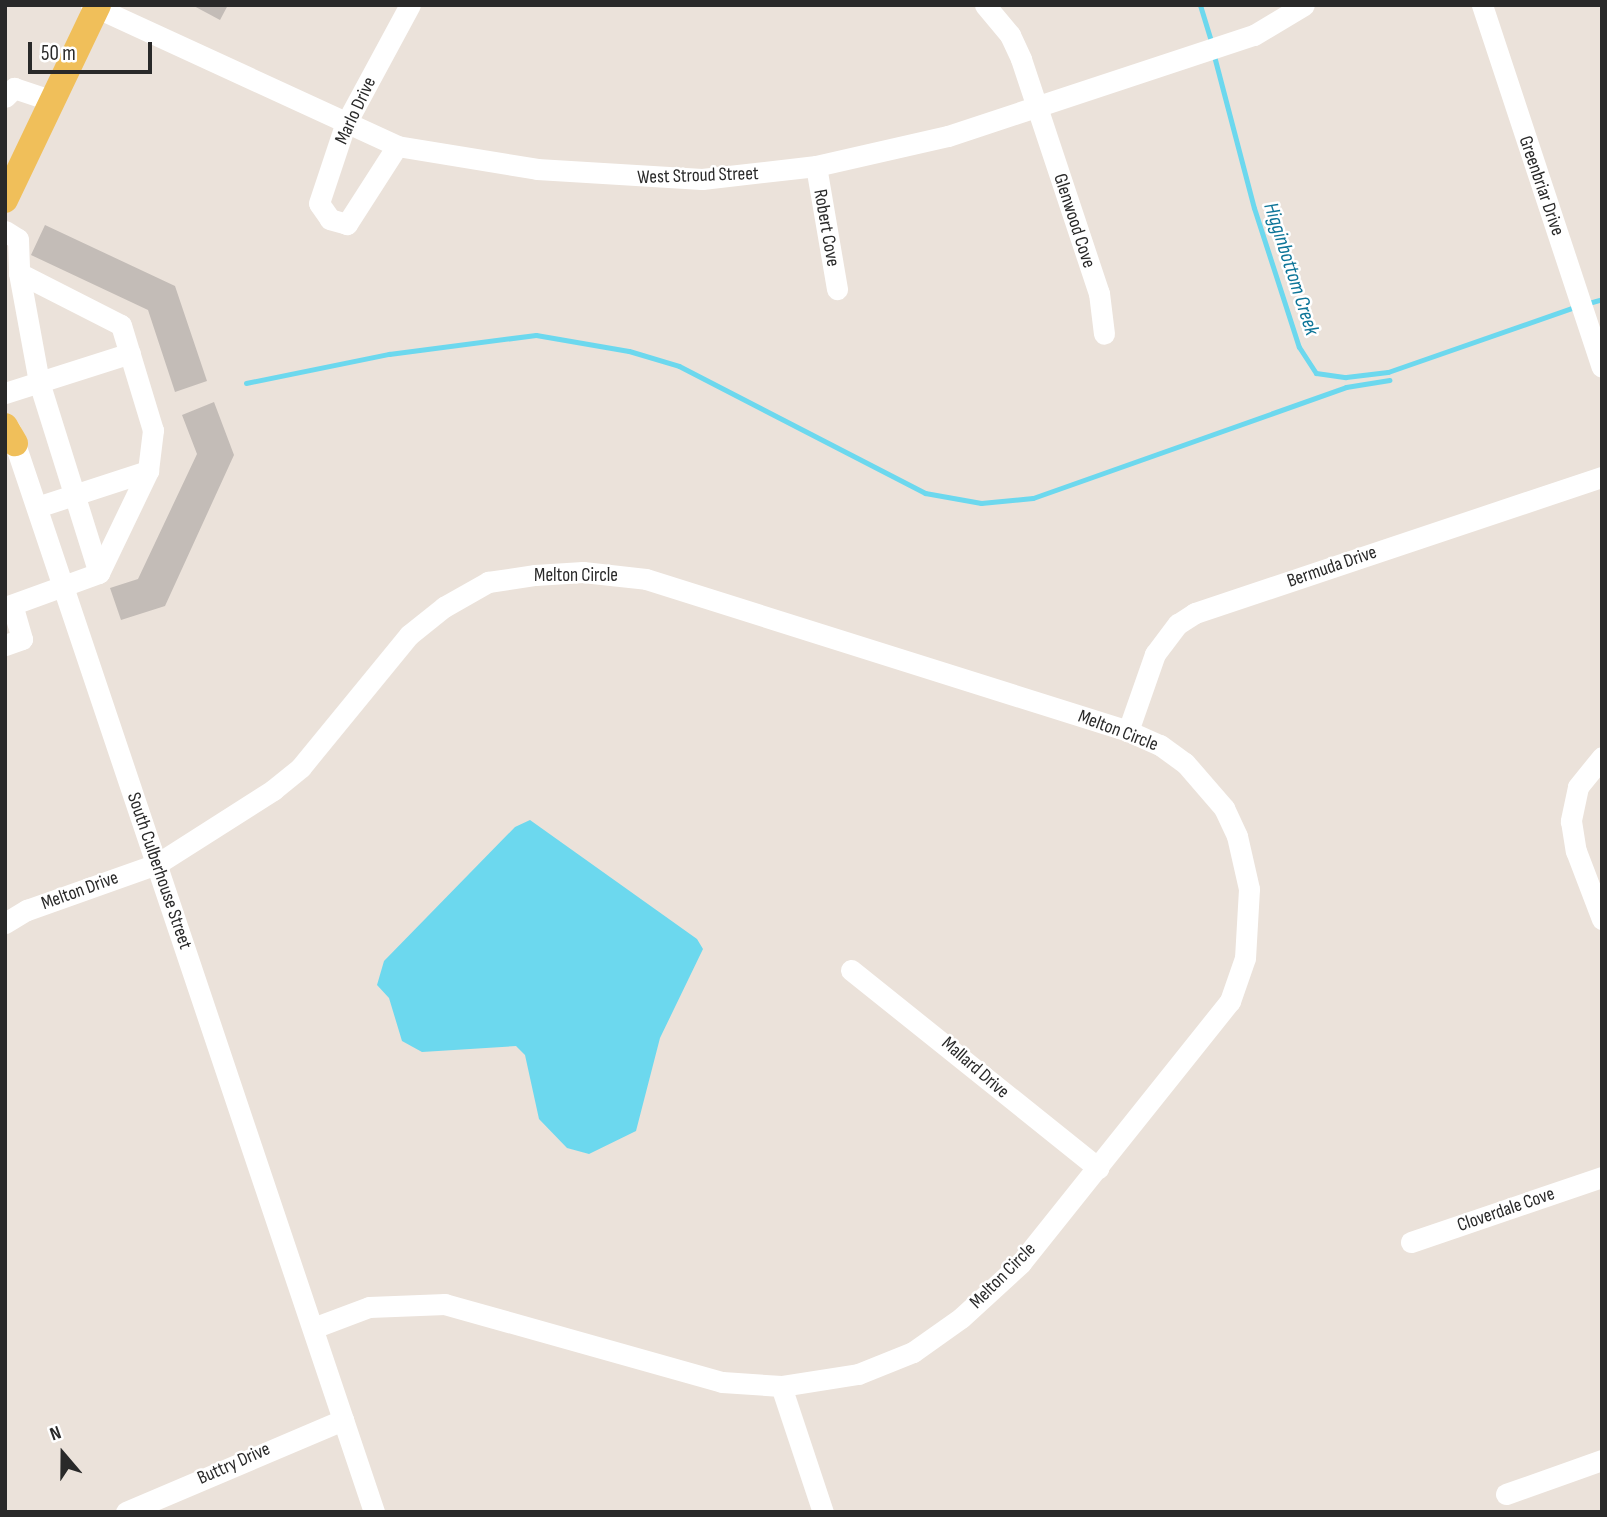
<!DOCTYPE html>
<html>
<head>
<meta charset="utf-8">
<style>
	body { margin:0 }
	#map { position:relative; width:1607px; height:1517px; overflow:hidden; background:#ebe2da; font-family:"Sofia Sans Condensed",sans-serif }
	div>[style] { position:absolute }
	.water>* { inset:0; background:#6cd8ee }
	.stream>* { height:5px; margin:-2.5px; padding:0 2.5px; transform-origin:2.5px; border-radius:2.5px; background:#6cd8ee }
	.building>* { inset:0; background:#c3bcb7 }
	.minor>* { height:21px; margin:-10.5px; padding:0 10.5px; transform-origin:10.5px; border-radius:10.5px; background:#fff }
	.major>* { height:26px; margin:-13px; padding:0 13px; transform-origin:13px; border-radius:13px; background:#f0bf5a }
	span { translate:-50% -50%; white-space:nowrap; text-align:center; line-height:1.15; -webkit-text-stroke:5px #fff; paint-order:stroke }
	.street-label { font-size:19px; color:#292929 }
	.water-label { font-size:21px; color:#0d7598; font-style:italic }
	.frame { position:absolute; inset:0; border:7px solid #292929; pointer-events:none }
	.north { position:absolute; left:28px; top:1419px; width:70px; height:70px; -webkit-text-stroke:5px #fff; paint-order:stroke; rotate:340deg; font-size:19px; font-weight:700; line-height:28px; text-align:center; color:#292929 }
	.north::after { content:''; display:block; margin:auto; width:24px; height:32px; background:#292929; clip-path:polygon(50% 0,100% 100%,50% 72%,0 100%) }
	.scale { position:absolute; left:28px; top:42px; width:124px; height:32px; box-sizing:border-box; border:4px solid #292929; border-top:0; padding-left:9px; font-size:21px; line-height:24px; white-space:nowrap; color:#292929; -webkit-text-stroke:5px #fff; paint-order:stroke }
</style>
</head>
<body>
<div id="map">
	<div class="water">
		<i style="clip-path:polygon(530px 820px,697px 939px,703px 949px,660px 1038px,636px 1131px,589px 1154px,567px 1148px,539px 1119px,525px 1055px,516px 1046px,422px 1052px,402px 1041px,389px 998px,377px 985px,384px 961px,515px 827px)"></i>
	</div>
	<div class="stream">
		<i style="left:1200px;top:5px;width:39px;rotate:73deg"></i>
		<i style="left:1213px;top:52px;width:161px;rotate:75.3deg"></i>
		<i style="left:1254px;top:208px;width:146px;rotate:72.1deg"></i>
		<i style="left:1299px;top:347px;width:31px;rotate:57deg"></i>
		<i style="left:1316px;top:373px;width:30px;rotate:8deg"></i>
		<i style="left:1346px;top:377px;width:42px;rotate:-6.8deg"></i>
		<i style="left:1388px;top:372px;width:198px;rotate:-19.2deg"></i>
		<i style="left:1585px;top:304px;width:18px;rotate:-16deg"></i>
		<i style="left:246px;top:383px;width:146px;rotate:-11.5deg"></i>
		<i style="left:389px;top:354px;width:148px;rotate:-7.4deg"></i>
		<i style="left:536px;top:335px;width:94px;rotate:9.8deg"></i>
		<i style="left:629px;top:351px;width:52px;rotate:16.7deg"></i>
		<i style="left:679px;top:366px;width:277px;rotate:27.3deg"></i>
		<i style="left:925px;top:493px;width:57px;rotate:10.1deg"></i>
		<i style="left:981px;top:503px;width:52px;rotate:-5.5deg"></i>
		<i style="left:1033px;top:498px;width:332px;rotate:-19.5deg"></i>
		<i style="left:1346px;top:387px;width:44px;rotate:-9.2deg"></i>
	</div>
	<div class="building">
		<i style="clip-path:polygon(192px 5px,228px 5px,220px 20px)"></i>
		<i style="clip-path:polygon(45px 225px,175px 286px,207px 381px,175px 392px,148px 310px,31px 255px)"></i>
		<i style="clip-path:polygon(214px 402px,234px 455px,165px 606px,121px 620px,110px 588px,138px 579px,197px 454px,182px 415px)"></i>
	</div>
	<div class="minor">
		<i style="left:91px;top:5px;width:337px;rotate:24.7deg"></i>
		<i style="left:397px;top:146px;width:142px;rotate:9.3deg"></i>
		<i style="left:537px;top:169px;width:165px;rotate:3.5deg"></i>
		<i style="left:702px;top:179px;width:115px;rotate:-6.5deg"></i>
		<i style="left:816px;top:166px;width:135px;rotate:-12.8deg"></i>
		<i style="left:948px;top:136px;width:322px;rotate:-18.3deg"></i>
		<i style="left:1254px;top:35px;width:58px;rotate:-31deg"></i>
		<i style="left:985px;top:5px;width:39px;rotate:50deg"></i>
		<i style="left:1010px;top:35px;width:26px;rotate:65deg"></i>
		<i style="left:1021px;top:59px;width:247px;rotate:71.6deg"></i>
		<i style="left:1099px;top:293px;width:41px;rotate:83deg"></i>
		<i style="left:1482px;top:5px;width:381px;rotate:71.7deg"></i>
		<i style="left:5px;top:97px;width:13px;rotate:-45deg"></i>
		<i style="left:14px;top:88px;width:41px;rotate:18.4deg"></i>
		<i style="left:397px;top:146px;width:93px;rotate:122.7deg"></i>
		<i style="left:347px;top:224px;width:18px;rotate:-164deg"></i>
		<i style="left:330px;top:219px;width:19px;rotate:-125deg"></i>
		<i style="left:319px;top:203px;width:82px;rotate:-71.6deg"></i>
		<i style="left:345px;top:125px;width:136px;rotate:-61.6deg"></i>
		<i style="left:816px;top:166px;width:125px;rotate:80.3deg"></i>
		<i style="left:5px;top:231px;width:15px;rotate:32deg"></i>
		<i style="left:18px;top:239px;width:34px;rotate:88deg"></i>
		<i style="left:19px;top:273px;width:114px;rotate:27deg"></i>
		<i style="left:121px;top:325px;width:110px;rotate:73.1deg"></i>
		<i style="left:153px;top:430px;width:41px;rotate:97deg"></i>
		<i style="left:148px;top:471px;width:113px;rotate:115.7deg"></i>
		<i style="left:99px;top:573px;width:100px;rotate:160.1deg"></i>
		<i style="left:19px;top:273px;width:111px;rotate:79.6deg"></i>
		<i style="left:39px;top:382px;width:200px;rotate:72.6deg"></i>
		<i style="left:5px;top:393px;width:131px;rotate:-17.7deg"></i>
		<i style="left:10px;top:429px;width:1143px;rotate:71.42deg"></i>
		<i style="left:37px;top:507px;width:117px;rotate:-18deg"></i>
		<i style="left:5px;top:645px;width:18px;rotate:-19deg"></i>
		<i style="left:22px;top:639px;width:35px;rotate:-106deg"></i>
		<i style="left:1128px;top:731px;width:82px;rotate:-70.7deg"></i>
		<i style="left:1155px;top:654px;width:38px;rotate:-53deg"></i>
		<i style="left:1178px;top:624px;width:20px;rotate:-33deg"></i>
		<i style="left:1195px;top:613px;width:429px;rotate:-18.5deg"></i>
		<i style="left:1602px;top:757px;width:38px;rotate:129deg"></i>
		<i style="left:1578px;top:787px;width:35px;rotate:102deg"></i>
		<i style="left:1571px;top:821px;width:30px;rotate:81deg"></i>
		<i style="left:1576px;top:851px;width:73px;rotate:69.1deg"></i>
		<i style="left:5px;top:923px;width:26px;rotate:-31deg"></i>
		<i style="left:27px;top:910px;width:138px;rotate:-19.5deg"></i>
		<i style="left:157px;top:864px;width:138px;rotate:-32.5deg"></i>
		<i style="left:273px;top:790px;width:36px;rotate:-39deg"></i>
		<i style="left:301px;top:767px;width:171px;rotate:-50.7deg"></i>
		<i style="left:409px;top:635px;width:45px;rotate:-38.7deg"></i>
		<i style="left:444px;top:607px;width:51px;rotate:-29.6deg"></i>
		<i style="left:488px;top:582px;width:48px;rotate:-8.5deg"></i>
		<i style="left:535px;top:575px;width:48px;rotate:-3.6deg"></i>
		<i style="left:583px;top:572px;width:63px;rotate:6.3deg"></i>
		<i style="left:646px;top:579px;width:505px;rotate:17.5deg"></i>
		<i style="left:1128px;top:731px;width:35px;rotate:24deg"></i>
		<i style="left:1160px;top:745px;width:31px;rotate:36deg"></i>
		<i style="left:1185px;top:763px;width:60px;rotate:49.1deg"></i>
		<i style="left:1224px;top:808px;width:31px;rotate:65deg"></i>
		<i style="left:1237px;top:836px;width:54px;rotate:77.2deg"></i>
		<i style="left:1249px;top:889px;width:69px;rotate:93.3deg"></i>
		<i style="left:1245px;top:958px;width:46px;rotate:109.2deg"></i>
		<i style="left:1230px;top:1001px;width:335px;rotate:128.6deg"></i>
		<i style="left:1021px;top:1263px;width:81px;rotate:137.5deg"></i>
		<i style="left:961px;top:1318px;width:59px;rotate:144.7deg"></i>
		<i style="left:913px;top:1352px;width:59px;rotate:158.2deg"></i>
		<i style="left:858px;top:1374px;width:78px;rotate:171.1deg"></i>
		<i style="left:781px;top:1386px;width:59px;rotate:-176.1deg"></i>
		<i style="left:722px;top:1382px;width:288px;rotate:-164.3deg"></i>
		<i style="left:445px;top:1304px;width:76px;rotate:177.7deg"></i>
		<i style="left:369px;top:1307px;width:60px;rotate:159.4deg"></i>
		<i style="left:851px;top:970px;width:317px;rotate:38.7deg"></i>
		<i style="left:1411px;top:1242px;width:202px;rotate:-18.8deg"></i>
		<i style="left:781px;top:1386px;width:133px;rotate:71.6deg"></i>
		<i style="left:1506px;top:1494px;width:102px;rotate:-19.5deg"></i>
		<i style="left:126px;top:1512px;width:236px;rotate:-23deg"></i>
	</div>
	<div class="major">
		<i style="left:5px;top:200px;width:216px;rotate:-64.5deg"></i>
		<i style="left:5px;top:426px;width:20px;rotate:60deg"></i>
	</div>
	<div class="street-label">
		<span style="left:356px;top:111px;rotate:-65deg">Marlo Drive</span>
		<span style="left:698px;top:176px;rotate:-2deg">West Stroud Street</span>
		<span style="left:1541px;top:186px;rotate:71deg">Greenbriar Drive</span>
		<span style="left:1074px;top:221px;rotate:72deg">Glenwood Cove</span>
		<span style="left:826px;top:228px;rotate:80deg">Robert Cove</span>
		<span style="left:1332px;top:567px;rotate:-19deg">Bermuda Drive</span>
		<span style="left:576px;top:576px">Melton Circle</span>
		<span style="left:1118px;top:731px;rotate:21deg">Melton Circle</span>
		<span style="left:159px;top:871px;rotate:71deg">South Culberhouse Street</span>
		<span style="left:80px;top:891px;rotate:-20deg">Melton Drive</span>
		<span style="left:975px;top:1068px;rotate:41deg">Mallard Drive</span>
		<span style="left:1506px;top:1210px;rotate:-19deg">Cloverdale Cove</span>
		<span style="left:1003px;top:1276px;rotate:-45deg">Melton Circle</span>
		<span style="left:234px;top:1464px;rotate:-24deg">Buttry Drive</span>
	</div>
	<div class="water-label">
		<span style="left:1291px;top:269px;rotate:72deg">Higginbottom Creek</span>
	</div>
	<div class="frame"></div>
	<div class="north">N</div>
	<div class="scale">50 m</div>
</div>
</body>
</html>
